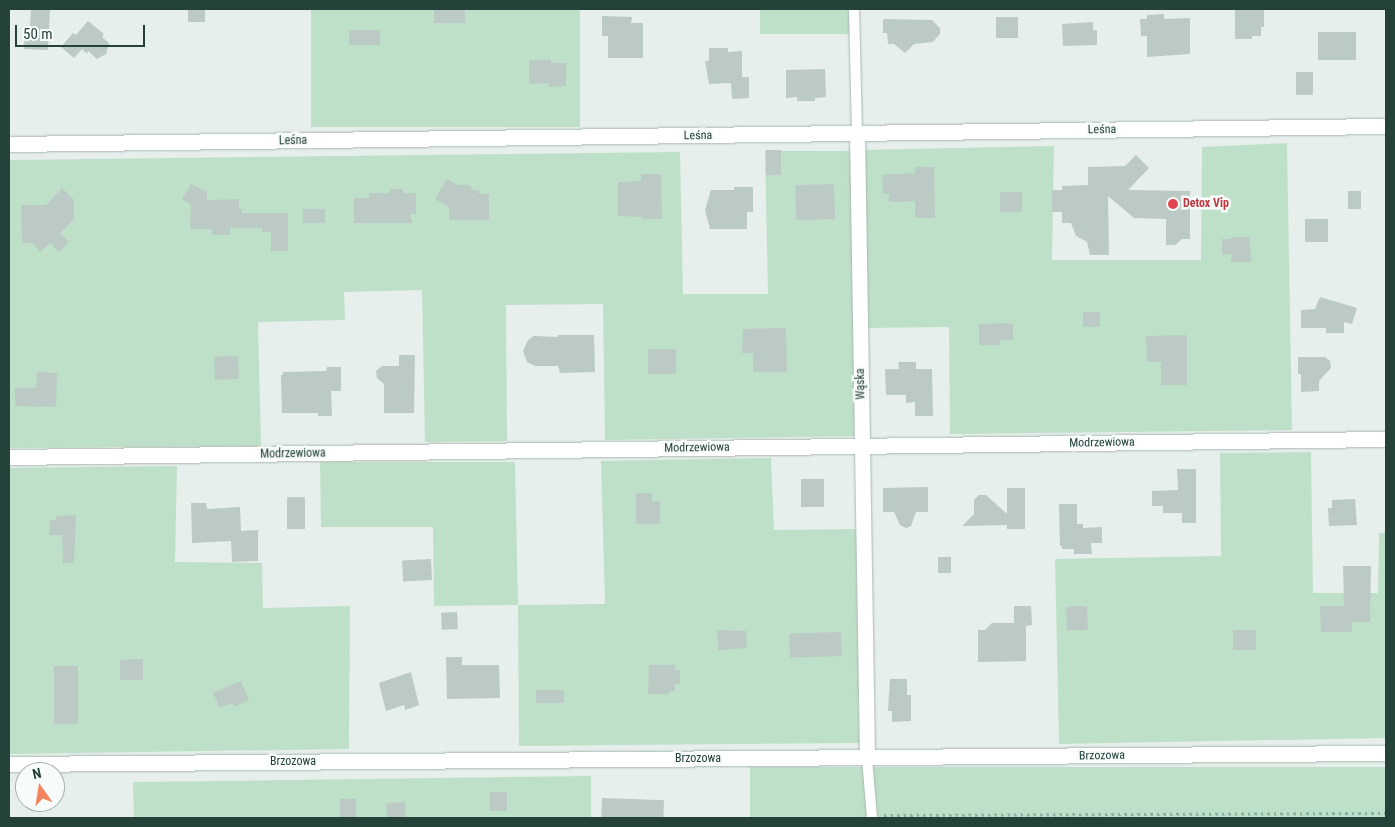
<!DOCTYPE html>
<html>
<head>
<meta charset="utf-8">
<style>
	body { margin:0 }
	#map { position:relative; width:1395px; height:827px; overflow:hidden; background:#e6efeb; font-family:"Roboto Condensed",sans-serif }
	div>[style] { position:absolute }
	.green>* { inset:0; background:#bfe0c8; transform-origin:0 0 }
	.building>* { inset:0; background:#bbcac4; transform-origin:0 0 }
	.path>* { height:3px; margin-top:-1.5px; transform-origin:0; background:repeating-linear-gradient(90deg,#86b3a5 0 2.5px,transparent 0 6.5px) }
	.roads { filter:drop-shadow(0 0 1px #a8b8b2) drop-shadow(0 0 1px #a8b8b2) }
	.lane>* { height:10px; margin:-5px; padding:0 5px; transform-origin:5px; border-radius:5px; background:#fff }
	.street>* { height:15px; margin:-7.5px; padding:0 7.5px; transform-origin:7.5px; border-radius:7.5px; background:#fff }
	.dots>* { width:14px; height:14px; translate:-50% -50%; box-sizing:border-box; border:2px solid #f7fbf9; border-radius:50% }
	span { translate:-50% -50%; white-space:nowrap; text-align:center; line-height:1.15; -webkit-text-stroke:5px #f7fbf9; paint-order:stroke }
	.street-label { font-size:12px; color:#24423a }
	.health-label { font-size:12px; color:#be3a42; font-weight:700 }
	.left { translate:0 -50%; text-align:left }
	.frame { position:absolute; inset:0; border:10px solid #24423a; pointer-events:none }
	.north { position:absolute; left:15px; top:762px; width:50px; height:50px; box-sizing:border-box; background:#f7fbf9; border:1px solid #a3b1ad; border-radius:50%; rotate:347deg; font-size:14px; font-weight:700; line-height:20px; text-align:center; color:#24423a }
	.north::after { content:''; display:block; margin:auto; width:18px; height:22px; background:#f4845f; clip-path:polygon(50% 0,100% 100%,50% 72%,0 100%) }
	.scale { position:absolute; left:15px; top:25px; width:130px; height:22px; box-sizing:border-box; border:2px solid #24423a; border-top:0; padding-left:6px; font-size:15px; line-height:18px; white-space:nowrap; color:#24423a; -webkit-text-stroke:4px #f7fbf9; paint-order:stroke }
</style>
</head>
<body>
<div id="map">
	<div class="green">
		<i style="left:311px;top:9px;width:269px;height:118px"></i>
		<i style="left:760px;top:9px;width:90px;height:25px"></i>
		<i style="clip-path:polygon(1287px 143px,1292px 430px,950px 434px,949px 327px,865px 328px,861px 150px,1054px 146px,1052px 260px,1201px 260px,1202px 147px)"></i>
		<i style="clip-path:polygon(765px 151px,851px 151px,856px 436px,605px 440px,603px 304px,506px 305px,507px 441px,425px 442px,422px 290px,344px 292px,345px 320px,258px 322px,261px 446px,9px 448px,9px 160px,680px 152px,683px 294px,768px 294px)"></i>
		<i style="clip-path:polygon(1311px 452px,1313px 593px,1378px 593px,1379px 533px,1386px 533px,1386px 738px,1059px 744px,1055px 559px,1221px 556px,1220px 453px)"></i>
		<i style="clip-path:polygon(771px 458px,774px 530px,857px 529px,859px 743px,519px 746px,518px 605px,434px 606px,433px 527px,321px 527px,320px 462px,515px 462px,518px 605px,605px 604px,601px 461px)"></i>
		<i style="clip-path:polygon(177px 466px,175px 562px,262px 563px,263px 608px,350px 606px,349px 749px,9px 754px,9px 468px)"></i>
		<i style="left:1386px;top:767px;width:51px;height:636px;rotate:90deg"></i>
		<i style="clip-path:polygon(591px 776px,591px 818px,134px 818px,133px 782px)"></i>
	</div>
	<div class="building">
		<i style="clip-path:polygon(31px 9px,50px 9px,48px 50px,24px 49px,25px 27px,30px 27px)"></i>
		<i style="left:188px;top:9px;width:17px;height:13px"></i>
		<i style="left:434px;top:9px;width:31px;height:14px"></i>
		<i style="clip-path:polygon(1235px 9px,1264px 9px,1264px 27px,1261px 27px,1261px 36px,1252px 36px,1252px 39px,1235px 39px)"></i>
		<i style="clip-path:polygon(1164px 14px,1164px 19px,1190px 18px,1190px 54px,1147px 57px,1147px 36px,1141px 36px,1140px 19px,1147px 19px,1147px 15px)"></i>
		<i style="clip-path:polygon(602px 16px,632px 17px,631px 23px,643px 23px,643px 58px,608px 58px,608px 36px,602px 36px)"></i>
		<i style="left:1018px;top:17px;width:21px;height:22px;rotate:90deg"></i>
		<i style="clip-path:polygon(883px 19px,932px 20px,940px 28px,940px 34px,933px 42px,914px 44px,905px 53px,894px 44px,888px 44px,887px 33px,883px 33px)"></i>
		<i style="clip-path:polygon(88px 21px,104px 34px,102px 37px,109px 43px,106px 54px,97px 59px,88px 51px,87px 54px,82px 49px,74px 58px,61px 47px,73px 33px,76px 35px)"></i>
		<i style="clip-path:polygon(1093px 22px,1093px 30px,1097px 30px,1097px 45px,1063px 46px,1062px 24px)"></i>
		<i style="left:349px;top:30px;width:31px;height:15px"></i>
		<i style="left:1318px;top:32px;width:38px;height:28px"></i>
		<i style="clip-path:polygon(709px 48px,728px 48px,728px 52px,742px 51px,742px 77px,749px 77px,749px 98px,732px 99px,731px 83px,709px 84px,705px 61px,709px 61px)"></i>
		<i style="clip-path:polygon(529px 60px,551px 60px,551px 63px,566px 63px,566px 86px,549px 87px,549px 83px,529px 84px)"></i>
		<i style="clip-path:polygon(825px 69px,826px 97px,815px 98px,815px 101px,797px 101px,797px 97px,786px 98px,786px 70px)"></i>
		<i style="left:1296px;top:72px;width:17px;height:23px"></i>
		<i style="left:781px;top:150px;width:25px;height:15px;rotate:90deg"></i>
		<i style="clip-path:polygon(1136px 155px,1149px 168px,1128px 190px,1190px 191px,1190px 239px,1182px 239px,1175px 245px,1166px 245px,1166px 219px,1134px 218px,1108px 196px,1109px 255px,1090px 255px,1087px 242px,1076px 236px,1071px 223px,1062px 223px,1062px 212px,1052px 212px,1052px 190px,1062px 190px,1062px 186px,1088px 185px,1088px 167px,1125px 166px)"></i>
		<i style="clip-path:polygon(915px 167px,934px 167px,935px 218px,915px 218px,915px 201px,889px 202px,889px 194px,883px 194px,882px 175px,915px 173px)"></i>
		<i style="clip-path:polygon(641px 174px,661px 174px,662px 219px,642px 219px,642px 217px,618px 216px,618px 182px,641px 181px)"></i>
		<i style="clip-path:polygon(447px 179px,458px 185px,470px 185px,473px 190px,479px 190px,479px 194px,489px 194px,489px 220px,449px 220px,449px 207px,435px 199px)"></i>
		<i style="clip-path:polygon(191px 184px,207px 192px,207px 200px,239px 199px,239px 209px,242px 209px,242px 213px,288px 213px,288px 251px,271px 251px,271px 232px,262px 232px,262px 228px,230px 228px,230px 235px,212px 235px,212px 229px,190px 229px,191px 205px,182px 199px)"></i>
		<i style="left:834px;top:184px;width:35px;height:39px;rotate:88deg"></i>
		<i style="clip-path:polygon(734px 187px,753px 187px,753px 212px,747px 212px,747px 229px,710px 229px,705px 210px,711px 190px,734px 190px)"></i>
		<i style="clip-path:polygon(62px 188px,74px 200px,74px 219px,60px 233px,69px 242px,59px 252px,50px 243px,40px 252px,32px 243px,22px 243px,21px 205px,46px 205px)"></i>
		<i style="clip-path:polygon(390px 189px,403px 189px,403px 193px,416px 193px,416px 214px,410px 214px,412px 223px,354px 223px,354px 198px,369px 198px,369px 193px,389px 193px)"></i>
		<i style="left:1348px;top:191px;width:13px;height:18px"></i>
		<i style="left:1000px;top:192px;width:22px;height:20px"></i>
		<i style="left:303px;top:209px;width:22px;height:14px"></i>
		<i style="left:1305px;top:219px;width:23px;height:23px"></i>
		<i style="clip-path:polygon(1231px 237px,1250px 237px,1251px 262px,1231px 262px,1231px 254px,1222px 255px,1222px 239px,1231px 239px)"></i>
		<i style="clip-path:polygon(1320px 297px,1357px 308px,1352px 324px,1344px 322px,1344px 333px,1326px 333px,1326px 328px,1301px 328px,1301px 310px,1315px 309px)"></i>
		<i style="left:1100px;top:312px;width:15px;height:17px;rotate:90deg"></i>
		<i style="clip-path:polygon(1005px 323px,1013px 324px,1013px 340px,1000px 340px,1000px 345px,979px 345px,979px 324px)"></i>
		<i style="clip-path:polygon(786px 328px,787px 372px,753px 372px,753px 353px,742px 353px,743px 329px)"></i>
		<i style="clip-path:polygon(558px 335px,594px 335px,595px 372px,560px 373px,558px 366px,535px 366px,527px 362px,523px 351px,528px 340px,534px 336px,558px 337px)"></i>
		<i style="clip-path:polygon(1187px 335px,1187px 385px,1161px 385px,1161px 362px,1147px 362px,1146px 336px)"></i>
		<i style="left:648px;top:349px;width:28px;height:25px"></i>
		<i style="clip-path:polygon(399px 355px,415px 355px,414px 413px,384px 413px,384px 384px,377px 378px,376px 371px,382px 366px,399px 366px)"></i>
		<i style="left:238px;top:356px;width:23px;height:24px;rotate:88deg"></i>
		<i style="clip-path:polygon(1298px 357px,1325px 357px,1330px 361px,1331px 368px,1319px 381px,1319px 391px,1301px 392px,1301px 374px,1298px 374px)"></i>
		<i style="clip-path:polygon(898px 362px,916px 362px,916px 369px,932px 369px,933px 416px,915px 416px,915px 402px,906px 403px,906px 395px,886px 395px,885px 369px,899px 369px)"></i>
		<i style="clip-path:polygon(327px 367px,341px 367px,341px 391px,331px 391px,332px 416px,318px 416px,318px 413px,282px 413px,281px 375px,283px 375px,283px 372px,326px 371px)"></i>
		<i style="clip-path:polygon(37px 372px,57px 373px,56px 407px,15px 406px,15px 388px,36px 388px)"></i>
		<i style="clip-path:polygon(1177px 469px,1196px 469px,1196px 523px,1182px 523px,1182px 513px,1163px 513px,1163px 506px,1152px 506px,1152px 491px,1178px 490px)"></i>
		<i style="left:801px;top:479px;width:23px;height:28px"></i>
		<i style="clip-path:polygon(928px 487px,928px 512px,916px 512px,911px 526px,906px 528px,900px 525px,894px 512px,883px 512px,883px 488px)"></i>
		<i style="clip-path:polygon(1007px 488px,1025px 488px,1025px 529px,1007px 529px,1007px 525px,962px 526px,974px 514px,974px 500px,979px 495px,986px 495px,1007px 514px)"></i>
		<i style="clip-path:polygon(636px 493px,652px 493px,652px 501px,660px 501px,660px 524px,636px 524px)"></i>
		<i style="left:287px;top:497px;width:18px;height:32px"></i>
		<i style="clip-path:polygon(1355px 499px,1357px 525px,1329px 526px,1328px 508px,1332px 508px,1332px 500px)"></i>
		<i style="clip-path:polygon(191px 503px,206px 503px,207px 509px,240px 507px,241px 531px,258px 530px,258px 561px,232px 562px,231px 541px,192px 543px)"></i>
		<i style="clip-path:polygon(1059px 504px,1077px 504px,1077px 524px,1083px 524px,1083px 528px,1102px 527px,1102px 543px,1091px 543px,1092px 554px,1074px 554px,1074px 549px,1062px 549px,1062px 546px,1060px 546px)"></i>
		<i style="clip-path:polygon(76px 515px,74px 563px,63px 563px,62px 535px,49px 535px,50px 520px,56px 520px,56px 516px)"></i>
		<i style="left:938px;top:557px;width:13px;height:16px"></i>
		<i style="left:431px;top:559px;width:21px;height:29px;rotate:87deg"></i>
		<i style="clip-path:polygon(1343px 566px,1371px 566px,1370px 622px,1352px 622px,1352px 632px,1321px 632px,1320px 606px,1344px 606px)"></i>
		<i style="clip-path:polygon(1014px 606px,1031px 606px,1032px 625px,1026px 626px,1026px 661px,978px 662px,978px 630px,985px 630px,992px 623px,1014px 623px)"></i>
		<i style="left:1087px;top:606px;width:24px;height:21px;rotate:88deg"></i>
		<i style="left:457px;top:612px;width:17px;height:16px;rotate:87deg"></i>
		<i style="clip-path:polygon(717px 630px,746px 631px,747px 648px,718px 650px)"></i>
		<i style="left:1233px;top:630px;width:23px;height:20px"></i>
		<i style="left:841px;top:632px;width:24px;height:52px;rotate:88deg"></i>
		<i style="clip-path:polygon(446px 657px,462px 657px,462px 665px,499px 665px,500px 698px,447px 699px)"></i>
		<i style="clip-path:polygon(135px 659px,143px 659px,143px 680px,120px 680px,120px 660px)"></i>
		<i style="clip-path:polygon(649px 665px,676px 665px,675px 670px,680px 670px,680px 684px,675px 684px,675px 691px,669px 691px,669px 694px,648px 694px)"></i>
		<i style="left:54px;top:666px;width:24px;height:58px"></i>
		<i style="clip-path:polygon(411px 672px,419px 705px,405px 710px,404px 705px,386px 711px,379px 683px)"></i>
		<i style="clip-path:polygon(890px 679px,907px 679px,907px 695px,911px 695px,911px 721px,892px 722px,892px 711px,888px 711px)"></i>
		<i style="clip-path:polygon(241px 681px,249px 700px,234px 707px,232px 703px,220px 708px,213px 693px)"></i>
		<i style="left:536px;top:690px;width:28px;height:13px"></i>
		<i style="left:490px;top:792px;width:17px;height:19px"></i>
		<i style="left:602px;top:798px;width:62px;height:19px;rotate:2deg"></i>
		<i style="left:340px;top:799px;width:16px;height:19px"></i>
		<i style="left:405px;top:802px;width:16px;height:19px;rotate:86deg"></i>
	</div>
	<div class="path">
		<i style="left:884px;top:815px;width:502px;rotate:-0.23deg"></i>
	</div>
	<div class="roads">
		<div class="lane">
			<i style="left:854px;top:9px;width:124px;rotate:88.6deg"></i>
			<i style="left:867px;top:758px;width:60px;rotate:85.2deg"></i>
		</div>
		<div class="street">
			<i style="left:857px;top:133px;width:625px;rotate:89.08deg"></i>
			<i style="left:9px;top:144px;width:1377px;rotate:-0.75deg"></i>
			<i style="left:9px;top:457px;width:1377px;rotate:-0.75deg"></i>
			<i style="left:9px;top:764px;width:1377px;rotate:-0.46deg"></i>
		</div>
	</div>
	<div class="dots">
		<i style="left:1173px;top:204px;background:#e0444e"></i>
	</div>
	<div class="street-label">
		<span style="left:1102px;top:130px;rotate:-1deg">Leśna</span>
		<span style="left:698px;top:136px;rotate:-1deg">Leśna</span>
		<span style="left:293px;top:141px;rotate:-1deg">Leśna</span>
		<span style="left:861px;top:384px;rotate:-91deg">Wąska</span>
		<span style="left:1102px;top:443px;rotate:-1deg">Modrzewiowa</span>
		<span style="left:697px;top:448px;rotate:-1deg">Modrzewiowa</span>
		<span style="left:293px;top:454px;rotate:-1deg">Modrzewiowa</span>
		<span style="left:1102px;top:756px;rotate:-1deg">Brzozowa</span>
		<span style="left:698px;top:759px">Brzozowa</span>
		<span style="left:293px;top:762px">Brzozowa</span>
	</div>
	<div class="health-label">
		<span class="left" style="left:1183px;top:204px">Detox Vip</span>
	</div>
	<div class="frame"></div>
	<div class="north">N</div>
	<div class="scale">50 m</div>
</div>
</body>
</html>
